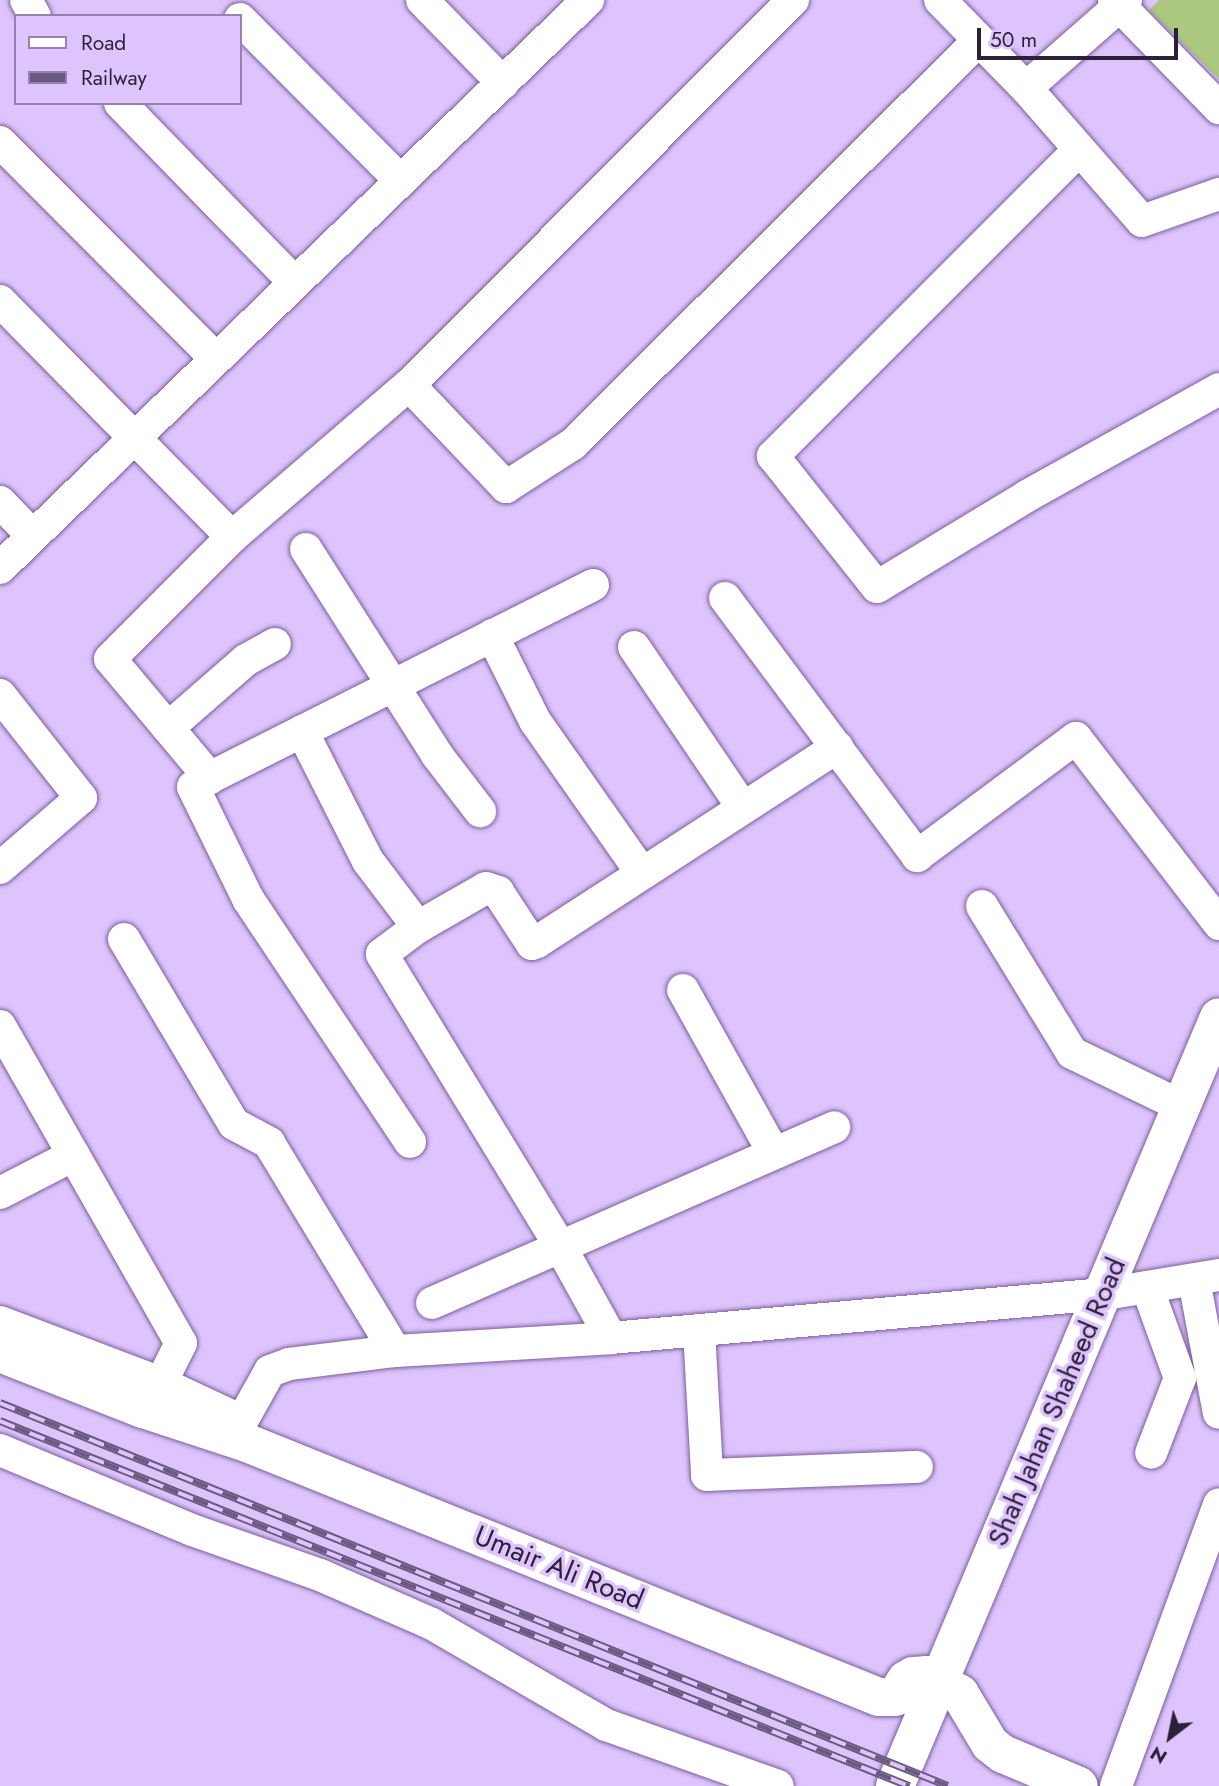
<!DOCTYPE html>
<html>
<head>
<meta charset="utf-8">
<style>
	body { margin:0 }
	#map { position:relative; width:1219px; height:1786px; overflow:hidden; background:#ddc4fc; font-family:Jost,sans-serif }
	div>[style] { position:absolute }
	.green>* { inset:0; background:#adc881 }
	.roads { filter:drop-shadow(0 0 2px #7c5e9e) drop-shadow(0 0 2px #7c5e9e) }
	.minor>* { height:32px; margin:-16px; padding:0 16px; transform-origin:16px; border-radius:16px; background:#fff }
	.tertiary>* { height:38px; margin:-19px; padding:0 19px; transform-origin:19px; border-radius:19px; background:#fff }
	.rail>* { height:8px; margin-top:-4px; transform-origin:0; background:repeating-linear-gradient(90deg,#ddc4fc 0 16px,#6b5a7f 0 32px); box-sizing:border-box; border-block:2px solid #6b5a7f }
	span { translate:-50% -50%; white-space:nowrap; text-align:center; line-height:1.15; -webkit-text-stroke:7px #ddc4fc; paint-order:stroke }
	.street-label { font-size:28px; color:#2c1f3a }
	.legend { position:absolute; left:14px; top:14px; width:228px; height:91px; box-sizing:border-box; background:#ddc4fc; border:2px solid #9682ae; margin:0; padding:9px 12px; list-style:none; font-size:21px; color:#2c1f3a }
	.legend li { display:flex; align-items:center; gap:14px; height:35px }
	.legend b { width:35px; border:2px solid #9682ae }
	.north { position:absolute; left:1135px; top:1702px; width:70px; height:70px; -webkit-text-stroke:5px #ddc4fc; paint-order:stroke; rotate:212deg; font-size:19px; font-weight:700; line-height:28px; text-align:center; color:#2c1f3a }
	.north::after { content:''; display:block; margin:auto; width:24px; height:32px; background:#2c1f3a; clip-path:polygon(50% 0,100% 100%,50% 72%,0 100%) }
	.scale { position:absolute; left:977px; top:28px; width:201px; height:32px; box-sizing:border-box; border:4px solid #2c1f3a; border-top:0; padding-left:9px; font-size:21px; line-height:24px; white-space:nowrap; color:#2c1f3a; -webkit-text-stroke:5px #ddc4fc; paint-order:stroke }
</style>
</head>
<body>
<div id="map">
	<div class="green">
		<i style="clip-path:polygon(1159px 0,1219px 0,1219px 79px,1149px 10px)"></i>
	</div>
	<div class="roads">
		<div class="minor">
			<i style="left:26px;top:0;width:18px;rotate:61deg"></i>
			<i style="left:422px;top:0;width:116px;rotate:45.7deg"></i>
			<i style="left:940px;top:0;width:123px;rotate:45.7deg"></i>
			<i style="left:1026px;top:88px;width:176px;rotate:48.9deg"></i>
			<i style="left:1142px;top:221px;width:82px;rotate:-19.3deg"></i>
			<i style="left:1114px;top:0;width:151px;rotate:45.8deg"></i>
			<i style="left:240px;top:19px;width:228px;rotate:45.2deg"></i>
			<i style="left:1026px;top:88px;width:133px;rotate:-41.3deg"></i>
			<i style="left:120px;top:103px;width:251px;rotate:45.8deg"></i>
			<i style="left:0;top:142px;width:306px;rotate:45.1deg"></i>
			<i style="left:1079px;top:150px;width:433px;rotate:135deg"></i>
			<i style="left:773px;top:456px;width:167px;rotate:51.6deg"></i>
			<i style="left:877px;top:587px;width:175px;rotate:-31.2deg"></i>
			<i style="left:1027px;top:496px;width:220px;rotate:-29.1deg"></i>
			<i style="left:0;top:301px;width:331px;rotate:45.5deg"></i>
			<i style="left:409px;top:385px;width:141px;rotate:46.4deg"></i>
			<i style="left:506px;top:487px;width:80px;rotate:-32.7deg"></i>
			<i style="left:573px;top:444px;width:573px;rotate:-44.86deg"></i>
			<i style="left:0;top:502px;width:47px;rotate:45.9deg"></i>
			<i style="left:306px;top:549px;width:244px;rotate:57.5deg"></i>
			<i style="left:437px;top:755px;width:71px;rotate:52.5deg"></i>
			<i style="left:0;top:568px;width:818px;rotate:-44.01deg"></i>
			<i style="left:593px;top:585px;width:429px;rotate:153.3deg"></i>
			<i style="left:210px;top:778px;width:155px;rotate:-130deg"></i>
			<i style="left:110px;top:659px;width:173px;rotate:-45deg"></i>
			<i style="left:232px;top:537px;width:233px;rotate:-40.7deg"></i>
			<i style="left:409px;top:385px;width:544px;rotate:-45.07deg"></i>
			<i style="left:725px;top:598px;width:322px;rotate:53.3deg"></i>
			<i style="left:917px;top:856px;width:198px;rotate:-36.6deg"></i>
			<i style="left:1076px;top:738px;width:235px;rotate:52.4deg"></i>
			<i style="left:492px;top:635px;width:96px;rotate:63.4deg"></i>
			<i style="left:535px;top:721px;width:186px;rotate:54.9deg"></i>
			<i style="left:634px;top:647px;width:194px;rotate:55.9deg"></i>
			<i style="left:0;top:695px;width:131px;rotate:51.8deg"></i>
			<i style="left:81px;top:798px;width:107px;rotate:139.2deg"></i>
			<i style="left:168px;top:728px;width:103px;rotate:-41.1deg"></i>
			<i style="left:246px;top:660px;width:33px;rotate:-29deg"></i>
			<i style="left:302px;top:731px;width:146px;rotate:63.1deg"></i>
			<i style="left:368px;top:861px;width:83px;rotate:52.9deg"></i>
			<i style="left:210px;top:778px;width:19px;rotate:152deg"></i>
			<i style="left:193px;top:787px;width:125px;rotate:63.8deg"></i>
			<i style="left:248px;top:899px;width:292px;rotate:56.3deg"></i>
			<i style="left:982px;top:906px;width:172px;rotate:58.5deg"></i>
			<i style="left:1072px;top:1053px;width:123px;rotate:25.9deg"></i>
			<i style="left:124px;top:939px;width:215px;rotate:59.3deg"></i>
			<i style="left:234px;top:1124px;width:40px;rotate:28deg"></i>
			<i style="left:269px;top:1143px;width:243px;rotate:58.8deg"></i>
			<i style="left:683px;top:990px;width:185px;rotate:60.9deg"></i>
			<i style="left:0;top:1026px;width:365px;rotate:60.3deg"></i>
			<i style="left:181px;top:1343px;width:45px;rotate:116.6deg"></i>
			<i style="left:0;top:1193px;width:83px;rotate:-27.2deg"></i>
			<i style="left:1194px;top:1280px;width:135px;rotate:79.4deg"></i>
			<i style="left:1147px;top:1287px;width:97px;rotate:70.1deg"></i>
			<i style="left:1180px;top:1378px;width:80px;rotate:111.1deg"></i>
			<i style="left:432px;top:1303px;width:439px;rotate:-23.6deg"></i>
			<i style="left:0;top:1322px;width:172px;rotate:20.8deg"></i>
			<i style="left:161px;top:1383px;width:89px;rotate:25.1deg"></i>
			<i style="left:242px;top:1421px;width:57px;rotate:-60.8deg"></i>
			<i style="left:270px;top:1371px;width:20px;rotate:-20deg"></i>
			<i style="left:289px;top:1364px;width:107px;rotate:-7deg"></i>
			<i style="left:395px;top:1351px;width:216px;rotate:-3.4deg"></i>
			<i style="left:611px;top:1338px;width:496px;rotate:-5.1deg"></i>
			<i style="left:1105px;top:1294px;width:116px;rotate:-9.5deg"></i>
			<i style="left:699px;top:1330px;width:145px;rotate:86.8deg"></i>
			<i style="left:707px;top:1475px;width:210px;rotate:-2.2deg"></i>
			<i style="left:611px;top:1338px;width:105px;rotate:-119deg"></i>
			<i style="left:560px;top:1246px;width:342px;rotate:-121.4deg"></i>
			<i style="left:382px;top:954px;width:45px;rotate:-36.9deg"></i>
			<i style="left:418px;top:927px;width:78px;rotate:-29.8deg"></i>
			<i style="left:486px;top:888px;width:13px;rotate:18deg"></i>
			<i style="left:498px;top:892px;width:62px;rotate:56.8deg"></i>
			<i style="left:532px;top:944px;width:5px;rotate:-22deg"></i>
			<i style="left:537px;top:942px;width:358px;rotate:-33deg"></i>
			<i style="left:0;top:1450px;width:208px;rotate:22.6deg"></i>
			<i style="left:192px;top:1530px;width:136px;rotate:19.4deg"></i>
			<i style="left:320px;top:1575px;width:122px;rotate:23.6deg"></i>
			<i style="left:432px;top:1624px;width:201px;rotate:30.1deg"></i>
			<i style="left:606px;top:1725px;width:182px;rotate:19.5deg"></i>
			<i style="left:1116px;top:1786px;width:300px;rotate:-69.9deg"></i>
		</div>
		<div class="tertiary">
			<i style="left:0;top:1353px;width:154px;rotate:21.4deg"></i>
			<i style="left:143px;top:1409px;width:109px;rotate:18.1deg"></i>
			<i style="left:247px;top:1443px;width:681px;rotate:21.9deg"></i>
			<i style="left:879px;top:1697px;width:16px"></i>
			<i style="left:895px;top:1697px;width:20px;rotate:-57deg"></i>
			<i style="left:906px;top:1680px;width:8px;rotate:-30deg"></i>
			<i style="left:913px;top:1676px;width:13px;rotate:-4deg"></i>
			<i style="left:926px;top:1675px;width:39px;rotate:29deg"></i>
			<i style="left:960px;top:1694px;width:58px;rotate:59deg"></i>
			<i style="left:990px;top:1744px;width:16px;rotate:38deg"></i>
			<i style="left:1003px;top:1754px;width:82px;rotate:22.8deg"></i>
			<i style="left:895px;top:1786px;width:834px;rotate:-67.15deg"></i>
		</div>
	</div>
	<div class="rail">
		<i style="left:0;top:1403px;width:1022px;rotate:22deg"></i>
		<i style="left:0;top:1421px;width:980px;rotate:21.88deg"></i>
	</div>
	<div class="street-label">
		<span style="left:1057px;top:1402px;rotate:-67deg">Shah Jahan Shaheed Road</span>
		<span style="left:559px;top:1568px;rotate:22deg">Umair Ali Road</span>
	</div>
	<ul class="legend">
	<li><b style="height:9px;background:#fff"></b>Road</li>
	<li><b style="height:9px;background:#6b5a7f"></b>Railway</li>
	</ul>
	<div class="north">N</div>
	<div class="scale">50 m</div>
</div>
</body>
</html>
